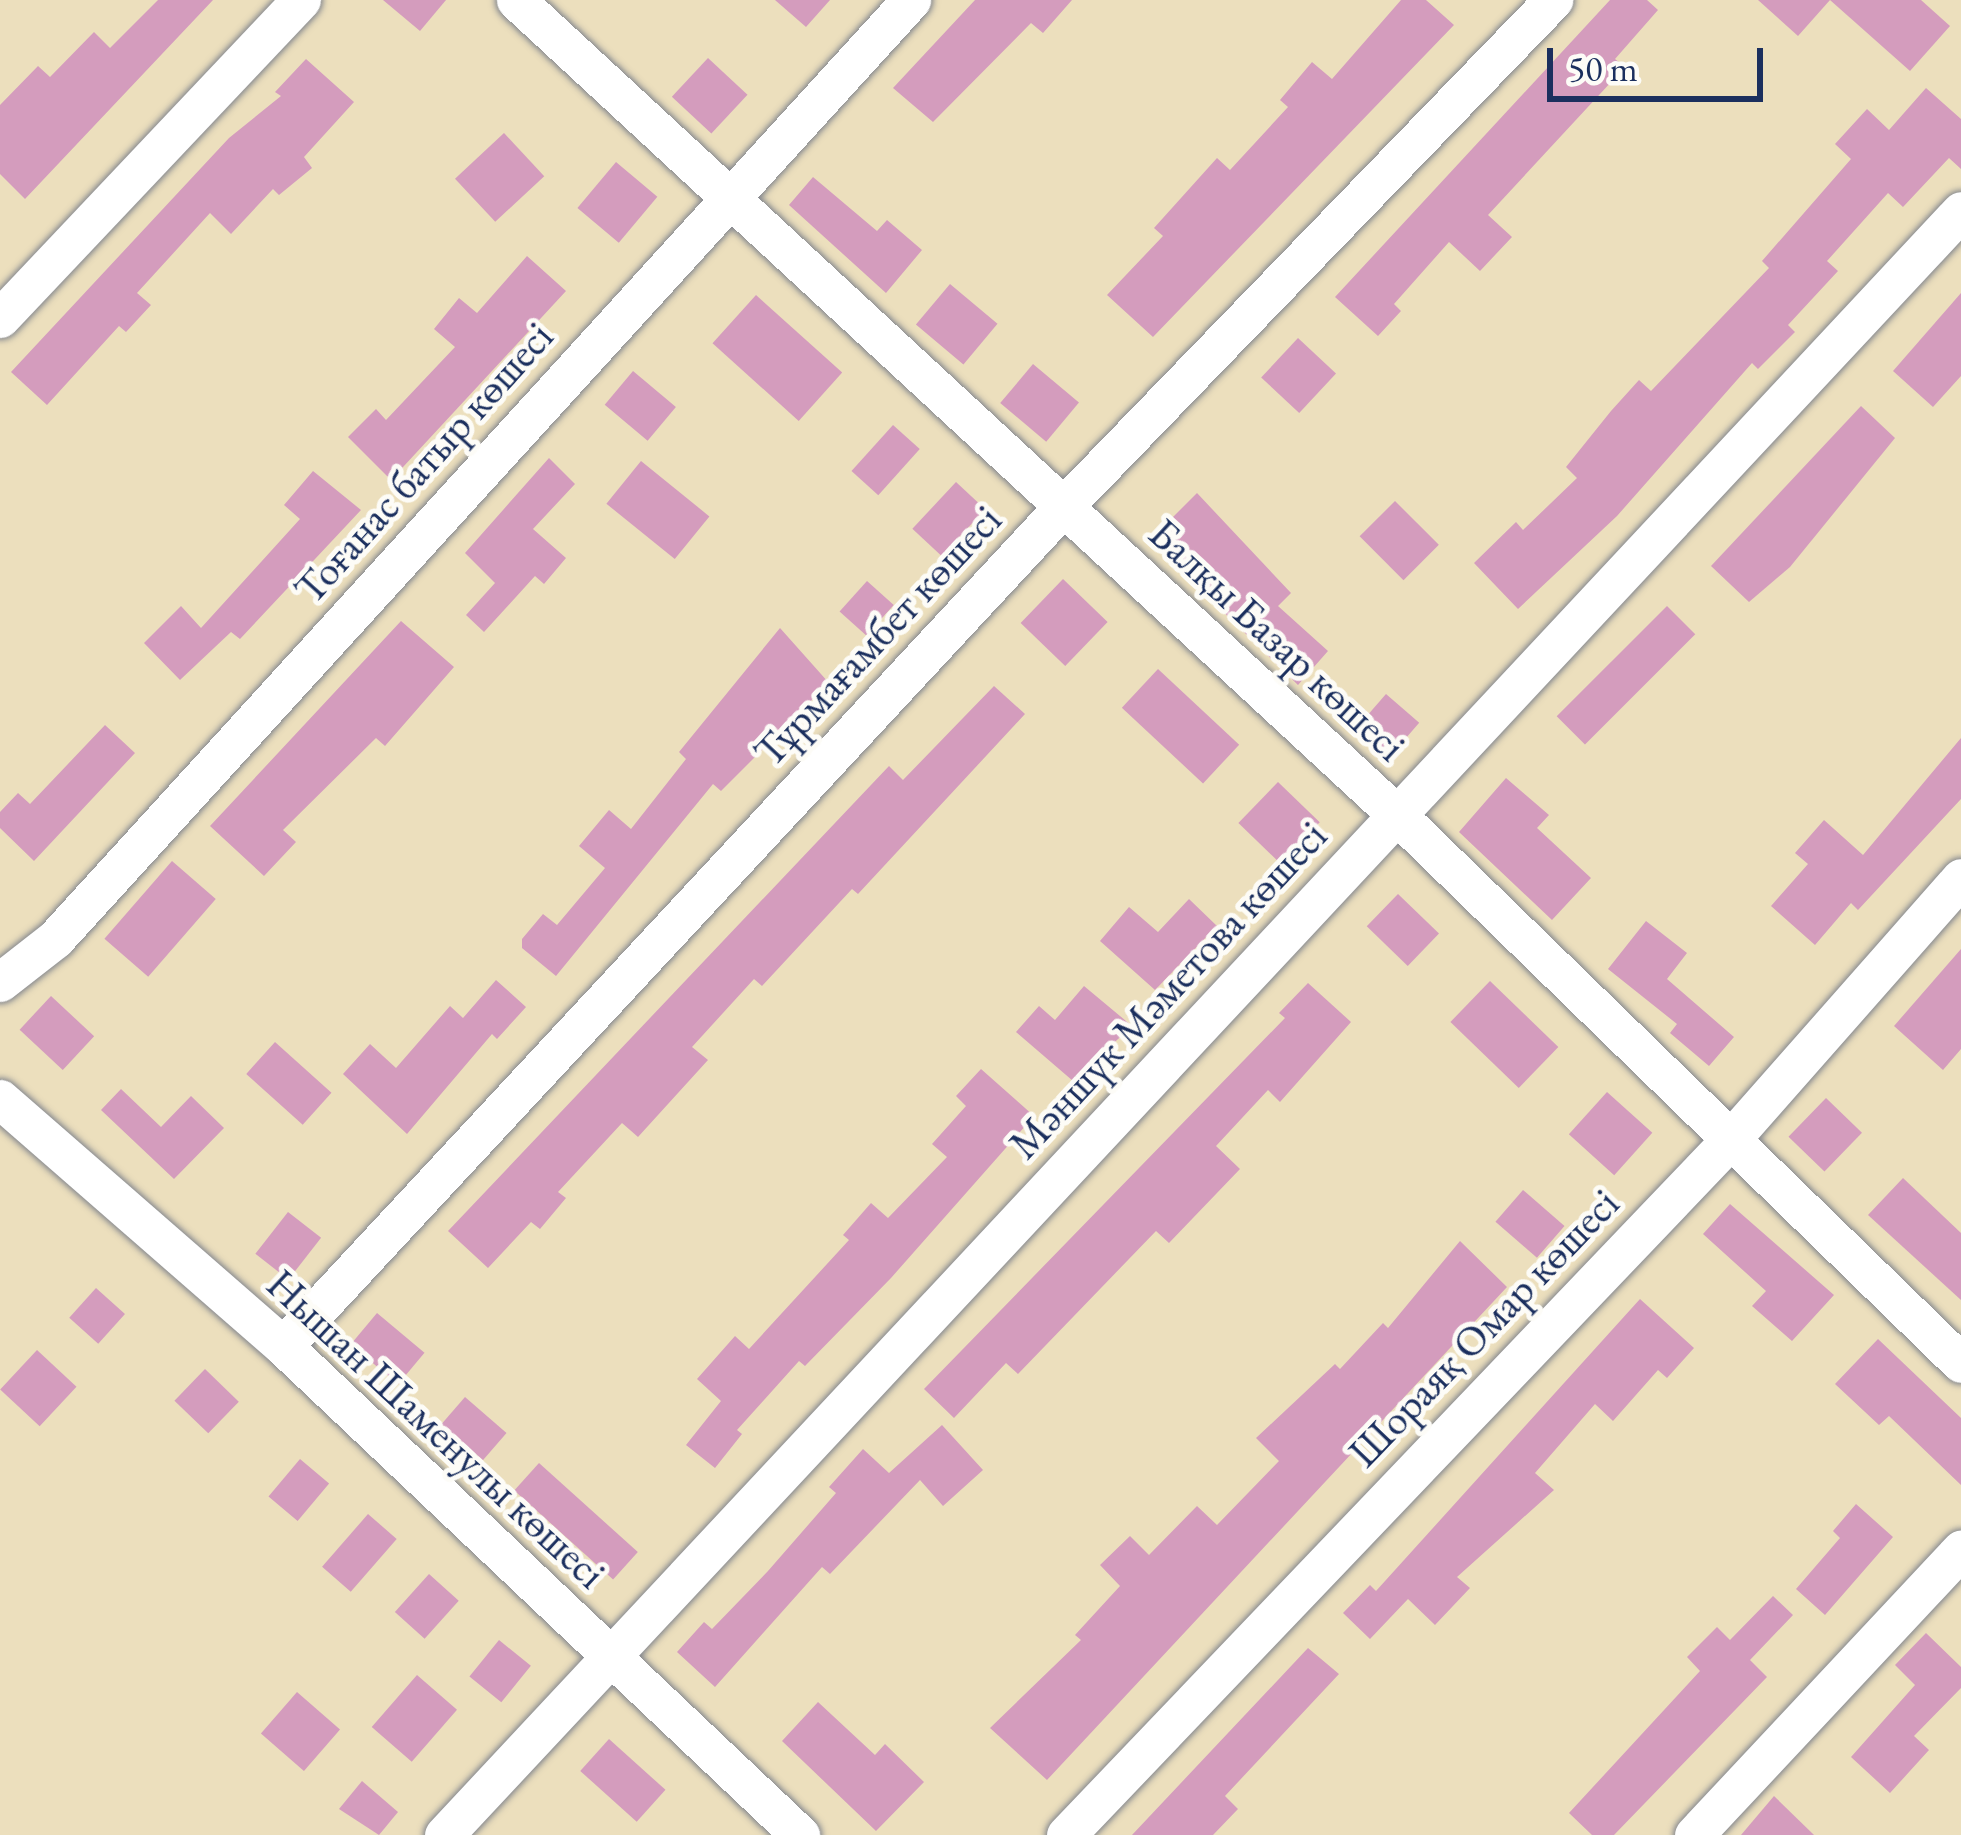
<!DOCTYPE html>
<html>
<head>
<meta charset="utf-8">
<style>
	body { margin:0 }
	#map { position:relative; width:1961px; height:1835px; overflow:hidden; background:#ecdfbd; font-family:"EB Garamond",serif }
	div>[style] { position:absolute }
	.building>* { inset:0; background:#d49cbd; transform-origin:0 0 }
	.roads { filter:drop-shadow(0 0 3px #84878e) drop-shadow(0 0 3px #84878e) }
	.minor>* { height:39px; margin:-19.5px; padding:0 19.5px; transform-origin:19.5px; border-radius:19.5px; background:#fff }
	span { translate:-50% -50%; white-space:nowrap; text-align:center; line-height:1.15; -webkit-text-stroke:10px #fdfcf7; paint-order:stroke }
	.street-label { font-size:42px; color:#1b2f5e }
	.scale { position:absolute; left:1547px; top:48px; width:216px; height:54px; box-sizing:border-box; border:6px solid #1b2f5e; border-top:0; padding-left:15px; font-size:36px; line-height:42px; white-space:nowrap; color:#1b2f5e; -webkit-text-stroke:9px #fdfcf7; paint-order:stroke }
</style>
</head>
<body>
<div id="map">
	<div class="building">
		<i style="clip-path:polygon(158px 0,213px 0,25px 199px,0 174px,0 105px,38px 66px,50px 77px,94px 32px,110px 48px)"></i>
		<i style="clip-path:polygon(383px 0,446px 0,420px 31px)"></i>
		<i style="clip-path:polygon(775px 0,830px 0,806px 27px)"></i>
		<i style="clip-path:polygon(975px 0,1072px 0,1043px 33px,1031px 23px,933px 122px,893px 88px)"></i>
		<i style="clip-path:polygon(1401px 0,1426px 0,1454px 25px,1153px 337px,1107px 295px,1163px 236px,1154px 228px,1217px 158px,1230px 170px,1288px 107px,1280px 100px,1312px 62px,1332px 79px)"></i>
		<i style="clip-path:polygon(1610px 0,1647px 0,1658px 10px,1615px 59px,1625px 67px,1488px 215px,1512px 237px,1480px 271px,1449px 242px,1394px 304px,1401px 311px,1378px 336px,1335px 297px)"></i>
		<i style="clip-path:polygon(1758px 0,1830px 0,1798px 36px)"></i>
		<i style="clip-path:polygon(1830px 0,1921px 0,1950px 26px,1910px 71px)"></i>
		<i style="left:708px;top:58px;width:54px;height:53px;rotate:43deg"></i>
		<i style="clip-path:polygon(306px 59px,354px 102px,304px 157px,312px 168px,279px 195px,273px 189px,231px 234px,210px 213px,137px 293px,151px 305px,126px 332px,119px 326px,47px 405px,11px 372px,229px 138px,281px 96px,275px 92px)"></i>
		<i style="clip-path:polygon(1926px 88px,1961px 119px,1961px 169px,1949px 158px,1903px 207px,1888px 193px,1827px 261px,1838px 271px,1788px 325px,1795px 332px,1758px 369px,1752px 363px,1617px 516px,1518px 609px,1474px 563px,1516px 522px,1523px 530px,1577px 478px,1566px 467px,1611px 411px,1639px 380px,1651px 391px,1769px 268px,1762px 261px,1851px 159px,1835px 144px,1867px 109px,1889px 130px)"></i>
		<i style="left:504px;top:133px;width:59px;height:67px;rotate:47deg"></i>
		<i style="left:616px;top:162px;width:54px;height:60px;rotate:40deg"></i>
		<i style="clip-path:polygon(813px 177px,877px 231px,887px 220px,922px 250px,886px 293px,789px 205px)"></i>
		<i style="clip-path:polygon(527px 256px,566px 291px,391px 480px,348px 437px,376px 409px,386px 420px,455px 347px,434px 329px,459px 298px,477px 313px)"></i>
		<i style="left:950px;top:284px;width:62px;height:53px;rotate:40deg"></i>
		<i style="clip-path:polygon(1961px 293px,1961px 376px,1933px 407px,1893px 371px)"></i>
		<i style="left:756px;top:295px;width:116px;height:65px;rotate:42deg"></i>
		<i style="left:1298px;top:338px;width:52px;height:54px;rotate:43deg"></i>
		<i style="left:1033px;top:364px;width:60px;height:51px;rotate:40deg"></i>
		<i style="left:633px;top:371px;width:56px;height:44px;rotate:40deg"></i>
		<i style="clip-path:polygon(1861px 406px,1895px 438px,1790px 567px,1749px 602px,1711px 566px)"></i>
		<i style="left:893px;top:425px;width:36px;height:62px;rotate:42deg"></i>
		<i style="clip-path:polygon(549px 458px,575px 484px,533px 529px,566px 558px,544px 584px,535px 576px,484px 632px,466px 615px,495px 583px,465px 553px)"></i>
		<i style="left:641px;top:461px;width:88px;height:55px;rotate:39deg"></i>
		<i style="clip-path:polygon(313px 471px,361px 510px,240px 639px,231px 632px,180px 680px,144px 643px,181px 606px,201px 628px,300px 519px,284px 505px)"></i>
		<i style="left:956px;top:482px;width:40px;height:64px;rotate:43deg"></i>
		<i style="clip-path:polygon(1197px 493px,1291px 593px,1278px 606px,1328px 651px,1298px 685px,1150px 540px)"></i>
		<i style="left:1395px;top:501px;width:62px;height:50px;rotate:45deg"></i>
		<i style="left:1063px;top:579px;width:62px;height:61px;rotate:44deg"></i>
		<i style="left:867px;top:581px;width:36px;height:41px;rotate:42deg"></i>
		<i style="left:1667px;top:606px;width:40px;height:156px;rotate:45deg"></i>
		<i style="clip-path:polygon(401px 621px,454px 667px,385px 746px,376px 738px,283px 830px,296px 842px,264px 876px,210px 826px)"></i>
		<i style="clip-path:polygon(780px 628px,829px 683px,721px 791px,713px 784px,556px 976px,522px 948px,522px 939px,543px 914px,557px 925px,605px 868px,579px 846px,609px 810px,631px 829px,686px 759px,679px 752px)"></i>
		<i style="left:1158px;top:669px;width:111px;height:53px;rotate:43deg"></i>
		<i style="clip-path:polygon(994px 686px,1025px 714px,858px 894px,852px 889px,762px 986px,754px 979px,692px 1047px,708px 1060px,638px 1137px,622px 1123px,558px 1192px,566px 1198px,540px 1229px,531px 1222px,488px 1268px,448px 1231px,889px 766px,903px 780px)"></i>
		<i style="left:1386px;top:694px;width:44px;height:50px;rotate:41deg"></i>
		<i style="clip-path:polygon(105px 725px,135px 753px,34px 861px,0 828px,0 812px,18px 793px,30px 804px)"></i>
		<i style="clip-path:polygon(1961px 738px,1961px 799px,1858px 910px,1851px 903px,1815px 945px,1771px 906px,1808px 864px,1795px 853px,1824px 820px,1863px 855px)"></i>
		<i style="clip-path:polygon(1506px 778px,1549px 815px,1537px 828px,1591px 878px,1552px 920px,1459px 832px)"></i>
		<i style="left:1278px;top:782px;width:58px;height:57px;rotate:44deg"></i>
		<i style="left:172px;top:861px;width:58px;height:103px;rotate:41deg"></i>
		<i style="left:1398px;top:894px;width:57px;height:45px;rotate:44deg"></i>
		<i style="clip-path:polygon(1189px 899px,1217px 926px,1155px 990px,1100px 941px,1129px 907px,1158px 932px)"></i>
		<i style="clip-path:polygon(1646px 921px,1687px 953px,1667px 979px,1734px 1037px,1709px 1066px,1670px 1033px,1677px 1024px,1608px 969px)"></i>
		<i style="clip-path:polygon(1961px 949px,1961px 1049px,1943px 1070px,1894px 1026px)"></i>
		<i style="clip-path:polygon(496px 980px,526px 1007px,497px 1039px,492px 1034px,407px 1134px,343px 1074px,370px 1044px,396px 1068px,450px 1006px,463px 1018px)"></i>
		<i style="left:1490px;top:981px;width:95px;height:57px;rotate:44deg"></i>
		<i style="clip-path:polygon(1308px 983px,1351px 1022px,1280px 1102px,1268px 1090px,1216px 1146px,1240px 1169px,1169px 1243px,1156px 1231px,1018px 1374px,1006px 1363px,954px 1418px,924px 1389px,1285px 1018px,1279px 1013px)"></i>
		<i style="clip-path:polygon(1084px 986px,1132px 1026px,1073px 1081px,1016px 1032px,1039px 1006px,1055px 1020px)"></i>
		<i style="left:51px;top:996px;width:59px;height:46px;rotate:43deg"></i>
		<i style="left:275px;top:1042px;width:76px;height:43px;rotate:42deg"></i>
		<i style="clip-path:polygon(981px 1069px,1034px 1116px,891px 1278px,805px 1366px,799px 1361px,737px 1430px,742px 1434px,715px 1468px,686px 1445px,721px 1401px,697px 1379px,735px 1336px,749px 1349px,849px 1240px,843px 1235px,871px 1203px,888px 1218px,947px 1157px,932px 1144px,966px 1106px,956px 1096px)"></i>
		<i style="clip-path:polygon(121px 1089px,161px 1127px,191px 1096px,224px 1128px,174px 1179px,101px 1110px)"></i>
		<i style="left:1607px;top:1092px;width:61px;height:57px;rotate:42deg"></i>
		<i style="left:1826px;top:1098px;width:50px;height:54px;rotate:44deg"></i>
		<i style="clip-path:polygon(1903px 1178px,1961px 1233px,1961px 1300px,1868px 1215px)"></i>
		<i style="left:1523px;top:1190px;width:55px;height:42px;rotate:41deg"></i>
		<i style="clip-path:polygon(1730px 1204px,1834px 1295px,1792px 1341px,1752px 1306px,1766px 1291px,1703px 1234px)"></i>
		<i style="left:288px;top:1212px;width:42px;height:53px;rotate:38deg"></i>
		<i style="clip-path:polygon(1460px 1241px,1507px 1287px,1047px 1780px,990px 1728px,1081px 1640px,1075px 1635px,1120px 1586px,1100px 1565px,1130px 1536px,1149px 1555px,1197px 1506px,1217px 1525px,1279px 1461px,1256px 1438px,1335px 1364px,1340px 1369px,1383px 1323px,1388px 1328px)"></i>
		<i style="left:96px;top:1288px;width:39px;height:40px;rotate:42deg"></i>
		<i style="clip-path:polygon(1640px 1299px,1694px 1348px,1667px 1378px,1658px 1370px,1613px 1421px,1595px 1404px,1535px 1473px,1554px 1490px,1457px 1577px,1470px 1588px,1435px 1625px,1408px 1599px,1370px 1639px,1343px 1613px,1370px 1585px,1376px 1591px)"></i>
		<i style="left:377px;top:1313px;width:62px;height:41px;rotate:40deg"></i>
		<i style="clip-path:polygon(1878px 1339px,1961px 1418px,1961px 1485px,1889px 1416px,1879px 1425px,1835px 1384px)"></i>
		<i style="left:37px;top:1350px;width:54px;height:54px;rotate:43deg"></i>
		<i style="left:205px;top:1369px;width:47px;height:44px;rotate:44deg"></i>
		<i style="left:465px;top:1397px;width:55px;height:36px;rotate:41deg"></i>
		<i style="clip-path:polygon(942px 1425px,983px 1470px,943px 1506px,920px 1480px,830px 1574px,822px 1567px,715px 1687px,677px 1652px,704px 1622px,712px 1629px,768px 1571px,836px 1493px,829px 1487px,863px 1449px,889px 1473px)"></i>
		<i style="left:300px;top:1459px;width:38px;height:49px;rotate:40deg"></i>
		<i style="left:539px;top:1463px;width:133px;height:37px;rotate:42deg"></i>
		<i style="clip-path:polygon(1856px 1504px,1893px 1537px,1825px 1615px,1796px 1589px,1840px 1538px,1833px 1531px)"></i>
		<i style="left:368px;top:1514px;width:38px;height:70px;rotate:41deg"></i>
		<i style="left:429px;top:1574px;width:40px;height:51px;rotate:42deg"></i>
		<i style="clip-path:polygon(1773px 1596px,1793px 1615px,1750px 1660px,1767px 1677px,1614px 1835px,1592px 1835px,1569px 1813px,1700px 1671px,1687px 1657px,1717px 1627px,1730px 1640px)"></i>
		<i style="clip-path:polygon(1926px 1633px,1961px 1667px,1961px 1688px,1914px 1736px,1929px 1750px,1890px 1793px,1851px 1757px,1915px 1685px,1895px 1665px)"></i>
		<i style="left:499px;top:1640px;width:41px;height:47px;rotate:39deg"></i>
		<i style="clip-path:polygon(1308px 1648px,1339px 1674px,1225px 1796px,1238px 1809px,1213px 1835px,1132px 1835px)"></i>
		<i style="left:417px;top:1675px;width:53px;height:69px;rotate:41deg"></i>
		<i style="left:297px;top:1692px;width:57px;height:55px;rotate:41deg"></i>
		<i style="clip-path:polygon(818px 1702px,875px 1755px,885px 1744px,924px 1782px,876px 1831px,782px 1741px)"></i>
		<i style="left:609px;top:1739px;width:76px;height:43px;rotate:42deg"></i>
		<i style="clip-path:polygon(362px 1781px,398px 1812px,379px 1835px,339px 1809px)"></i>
		<i style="clip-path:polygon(1774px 1796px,1814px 1835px,1741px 1835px)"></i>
	</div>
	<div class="roads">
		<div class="minor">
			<i style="left:516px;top:0;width:1200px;rotate:42.77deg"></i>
			<i style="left:1397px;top:815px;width:786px;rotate:44.18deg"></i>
			<i style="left:0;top:318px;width:438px;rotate:-46.6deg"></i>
			<i style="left:0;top:982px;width:70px;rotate:-38deg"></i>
			<i style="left:55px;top:939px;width:1271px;rotate:-47.65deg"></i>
			<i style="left:0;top:1099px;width:376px;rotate:41.1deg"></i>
			<i style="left:283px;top:1346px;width:712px;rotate:43.41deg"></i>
			<i style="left:283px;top:1346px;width:1144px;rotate:-47.09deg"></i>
			<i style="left:1062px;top:508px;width:707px;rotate:-45.97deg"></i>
			<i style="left:444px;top:1835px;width:2222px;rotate:-46.95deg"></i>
			<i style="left:1066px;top:1835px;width:961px;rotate:-46.31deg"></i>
			<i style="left:1730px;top:1140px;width:349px;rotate:-48.6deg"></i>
			<i style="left:1694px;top:1835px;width:391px;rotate:-46.9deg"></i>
		</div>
	</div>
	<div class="street-label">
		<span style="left:424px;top:463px;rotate:-48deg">Тоғанас батыр көшесі</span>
		<span style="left:878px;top:636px;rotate:-47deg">Тұрмағамбет көшесі</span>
		<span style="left:1277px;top:640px;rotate:43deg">Балқы Базар көшесі</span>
		<span style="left:1168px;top:990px;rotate:-47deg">Мәншүк Мәметова көшесі</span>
		<span style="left:1484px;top:1328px;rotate:-46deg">Шораяқ Омар көшесі</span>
		<span style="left:436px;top:1429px;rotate:43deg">Нышан Шаменулы көшесі</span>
	</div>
	<div class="scale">50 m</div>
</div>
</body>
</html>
